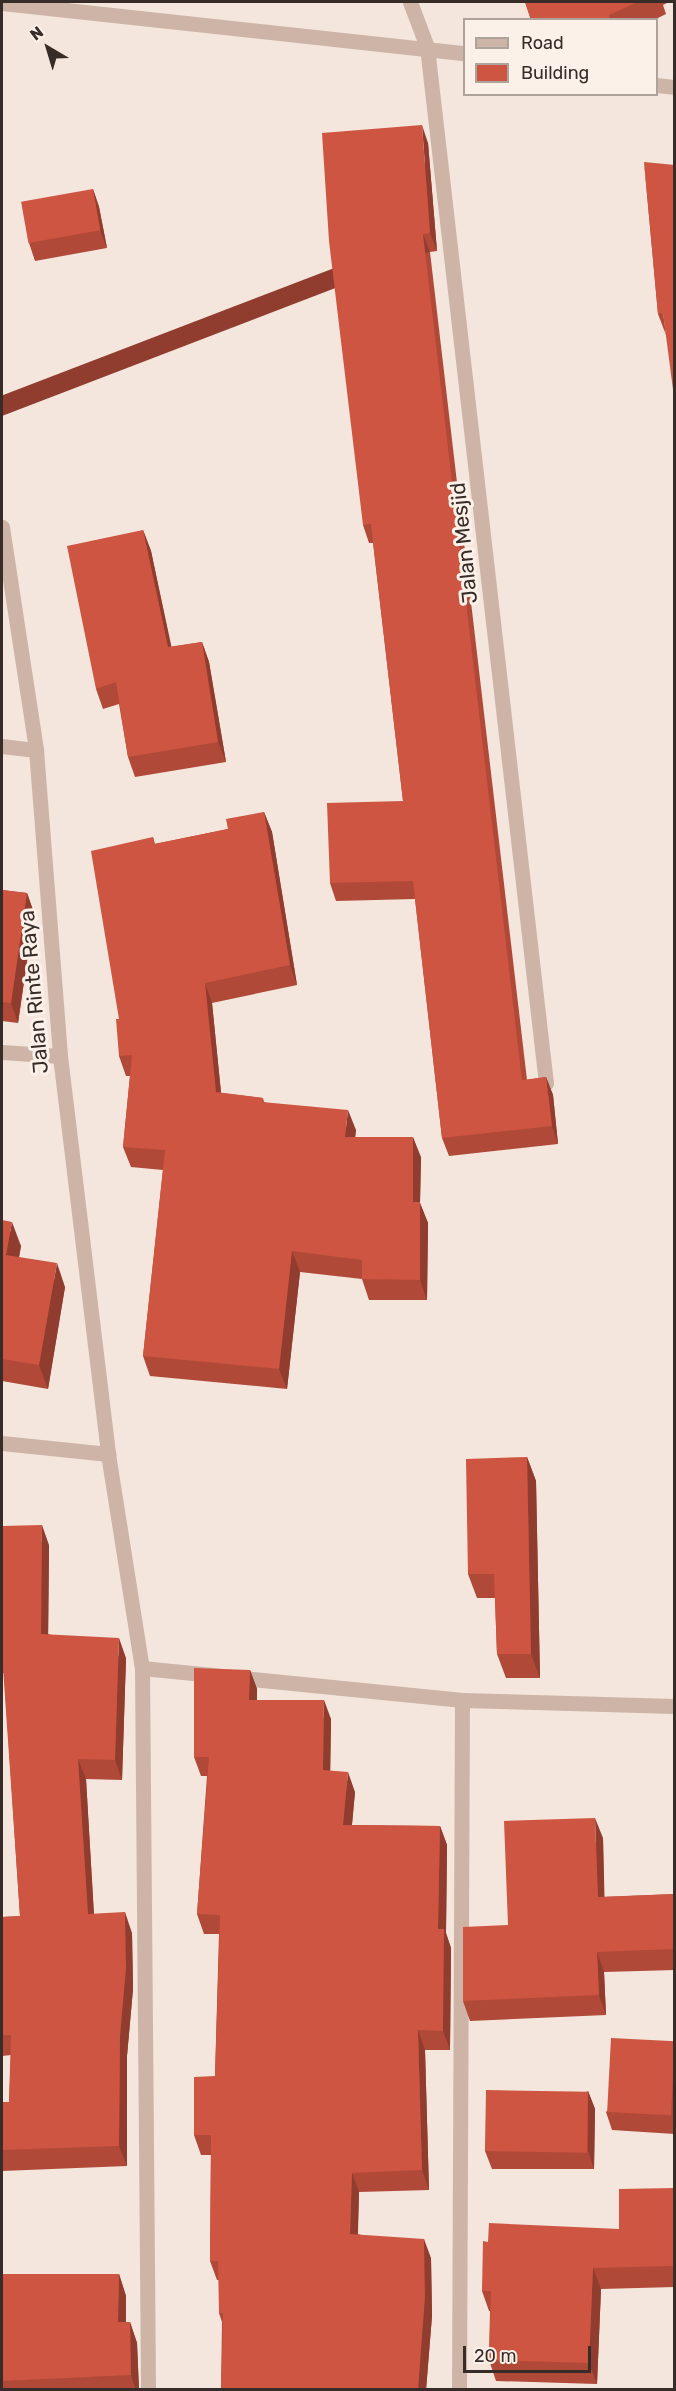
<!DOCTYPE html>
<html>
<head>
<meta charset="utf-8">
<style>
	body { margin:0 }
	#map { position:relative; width:676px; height:2391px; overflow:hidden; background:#f4e6dc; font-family:Rubik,sans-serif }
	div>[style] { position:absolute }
	.minor>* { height:15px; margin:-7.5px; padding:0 7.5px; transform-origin:7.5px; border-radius:7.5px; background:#cdb4a7 }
	.wall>* { inset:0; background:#b04938 }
	.shaded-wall>* { inset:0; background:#903c2e; transform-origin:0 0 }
	.building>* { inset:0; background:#cd5541; transform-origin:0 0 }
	span { translate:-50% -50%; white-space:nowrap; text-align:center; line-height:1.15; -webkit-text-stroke:6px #fbf1e9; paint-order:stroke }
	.street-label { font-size:21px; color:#382c28 }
	.frame { position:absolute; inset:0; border:3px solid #382c28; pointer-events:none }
	.legend { position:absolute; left:463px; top:18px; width:195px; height:78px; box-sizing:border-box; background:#fbf1e9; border:2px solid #ada29c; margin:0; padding:8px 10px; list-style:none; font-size:18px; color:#382c28 }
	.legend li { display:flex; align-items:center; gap:12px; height:30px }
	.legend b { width:30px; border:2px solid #ada29c }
	.north { position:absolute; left:18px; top:18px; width:60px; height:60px; -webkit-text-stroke:4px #fbf1e9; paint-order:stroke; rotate:322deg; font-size:16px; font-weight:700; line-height:24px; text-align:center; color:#382c28 }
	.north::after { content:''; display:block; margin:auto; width:21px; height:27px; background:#382c28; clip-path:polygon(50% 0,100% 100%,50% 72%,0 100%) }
	.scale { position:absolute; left:463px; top:2346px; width:128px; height:27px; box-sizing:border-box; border:3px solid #382c28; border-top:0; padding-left:8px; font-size:18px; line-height:21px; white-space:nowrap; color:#382c28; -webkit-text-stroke:4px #fbf1e9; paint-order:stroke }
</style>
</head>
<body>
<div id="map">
	<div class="minor">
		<i style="left:410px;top:2px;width:48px;rotate:69.3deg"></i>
		<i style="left:427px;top:47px;width:1043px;rotate:83.45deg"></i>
		<i style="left:2px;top:3px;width:465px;rotate:6.2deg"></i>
		<i style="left:656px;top:85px;width:18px;rotate:6deg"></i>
		<i style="left:2px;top:527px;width:226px;rotate:81.3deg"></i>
		<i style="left:36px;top:750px;width:307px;rotate:85.5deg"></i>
		<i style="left:60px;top:1056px;width:401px;rotate:83.1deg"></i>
		<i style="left:108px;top:1454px;width:217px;rotate:81deg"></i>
		<i style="left:142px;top:1668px;width:722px;rotate:89.52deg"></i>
		<i style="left:2px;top:746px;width:34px;rotate:7deg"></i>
		<i style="left:2px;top:1052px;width:58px;rotate:3.9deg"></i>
		<i style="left:2px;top:1443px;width:107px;rotate:5.9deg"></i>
		<i style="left:142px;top:1668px;width:322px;rotate:5.7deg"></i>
		<i style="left:462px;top:1700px;width:212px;rotate:1.6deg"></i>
		<i style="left:459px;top:2390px;width:690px;rotate:-89.75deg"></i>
	</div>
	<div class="wall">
		<i style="clip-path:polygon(525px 2px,669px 2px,663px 5px,666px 14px,654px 20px,531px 20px)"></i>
		<i style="clip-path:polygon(428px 143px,437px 251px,430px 252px,527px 1080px,546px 1077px,553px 1095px,558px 1144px,449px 1156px,442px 1138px,415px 899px,336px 901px,330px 883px,403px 801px,373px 543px,369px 543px,363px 525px)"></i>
		<i style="clip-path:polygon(644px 162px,666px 335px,658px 314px)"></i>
		<i style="clip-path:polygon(93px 189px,99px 207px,107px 248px,35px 261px,29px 243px)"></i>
		<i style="clip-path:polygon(143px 530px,151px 551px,171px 647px,202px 642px,209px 662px,226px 762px,135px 777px,128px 757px,119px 704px,103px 709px,96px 689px)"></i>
		<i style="clip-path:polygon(264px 812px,272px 832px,297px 985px,212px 1003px,221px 1093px,263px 1098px,264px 1102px,356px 1130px,355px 1137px,421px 1157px,420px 1203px,428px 1223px,427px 1300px,369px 1300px,362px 1279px,300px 1272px,287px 1389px,150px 1376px,143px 1356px,163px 1170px,131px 1167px,123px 1147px,130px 1076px,126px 1076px,119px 1056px,119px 1019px,153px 837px,155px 844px,228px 829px)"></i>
		<i style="clip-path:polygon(2px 890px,27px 893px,34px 913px,18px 1023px,2px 1021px)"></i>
		<i style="clip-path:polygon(2px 1220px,21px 1246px,19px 1257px,65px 1287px,48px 1389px,2px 1381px)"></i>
		<i style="clip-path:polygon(527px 1457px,536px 1481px,540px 1678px,506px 1678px,497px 1654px,495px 1598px,477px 1598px,468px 1574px)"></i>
		<i style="clip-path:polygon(2px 1526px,49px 1545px,48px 1634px,126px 1658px,122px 1780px,86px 1779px,94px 1914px,132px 1933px,133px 1989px,127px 2056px,127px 2166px,2px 2171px,2px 2102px,9px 2102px,11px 2055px,2px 2056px,2px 1917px,20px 1916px,4px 1673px,2px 1673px)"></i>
		<i style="clip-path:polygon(250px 1670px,257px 1689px,257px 1700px,331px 1719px,330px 1771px,355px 1792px,352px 1825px,440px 1826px,447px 1845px,446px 1933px,451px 1948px,450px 2050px,425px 2050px,429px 2190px,359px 2192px,358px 2234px,431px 2258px,432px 2316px,426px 2390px,221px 2390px,222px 2322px,219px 2313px,219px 2280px,217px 2280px,210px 2261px,211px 2155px,201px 2155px,194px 2135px,215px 2076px,219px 1934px,204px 1934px,197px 1914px,207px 1776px,201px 1776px,194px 1757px)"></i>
		<i style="clip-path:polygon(603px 1838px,604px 1897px,675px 1894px,675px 1970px,604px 1972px,606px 2015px,470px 2021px,463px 2001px,508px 1925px)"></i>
		<i style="clip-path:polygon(675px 2041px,675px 2134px,612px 2130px,606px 2112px)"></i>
		<i style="clip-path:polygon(588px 2091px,595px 2109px,594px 2169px,492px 2169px,485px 2151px)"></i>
		<i style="clip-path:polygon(675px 2188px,675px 2287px,601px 2289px,597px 2384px,496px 2381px,489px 2360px,490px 2311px,489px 2311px,482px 2291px,488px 2242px,619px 2229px)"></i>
		<i style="clip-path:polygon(2px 2274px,119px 2274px,126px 2296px,126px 2322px,130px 2322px,137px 2343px,139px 2390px,2px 2390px)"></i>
	</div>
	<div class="shaded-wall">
		<i style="clip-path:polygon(422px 125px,428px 143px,437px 251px,430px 233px)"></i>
		<i style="clip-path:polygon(93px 189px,99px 207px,107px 248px,100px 230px)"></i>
		<i style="left:423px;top:234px;width:19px;height:852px;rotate:69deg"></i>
		<i style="clip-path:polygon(143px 530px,151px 551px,176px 668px,168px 647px)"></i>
		<i style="clip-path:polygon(202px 642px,209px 662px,226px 762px,218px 742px)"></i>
		<i style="clip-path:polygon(264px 812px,272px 832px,297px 985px,290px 965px)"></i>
		<i style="clip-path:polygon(27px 893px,34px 913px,18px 1023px,11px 1003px)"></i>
		<i style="clip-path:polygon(205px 983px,212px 1003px,223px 1112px,216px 1092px)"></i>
		<i style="clip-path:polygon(546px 1077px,553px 1095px,558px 1144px,552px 1126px)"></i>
		<i style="clip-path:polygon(348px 1110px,356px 1130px,353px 1157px,345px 1137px)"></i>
		<i style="clip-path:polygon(413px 1137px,421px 1157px,420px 1203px,428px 1223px,427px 1300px,420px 1280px,413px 1202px)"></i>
		<i style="clip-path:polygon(12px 1222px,21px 1246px,15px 1279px,6px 1255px)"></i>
		<i style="clip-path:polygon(292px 1251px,300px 1272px,287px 1389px,279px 1369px)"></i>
		<i style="clip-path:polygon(57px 1263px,65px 1287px,48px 1389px,39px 1365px)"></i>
		<i style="clip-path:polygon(527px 1457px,536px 1481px,540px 1678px,531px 1654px)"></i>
		<i style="clip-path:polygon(42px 1525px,49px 1545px,48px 1654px,41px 1634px)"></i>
		<i style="clip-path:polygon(119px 1638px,126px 1658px,122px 1780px,115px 1760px)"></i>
		<i style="clip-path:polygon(250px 1670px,257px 1689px,256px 1719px,249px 1700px)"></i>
		<i style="clip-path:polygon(324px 1700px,331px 1719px,330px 1790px,323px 1770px)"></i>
		<i style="clip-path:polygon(78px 1759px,86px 1779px,95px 1934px,88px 1914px)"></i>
		<i style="clip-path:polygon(348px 1772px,355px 1792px,350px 1845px,343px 1825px)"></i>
		<i style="clip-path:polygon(595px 1818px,603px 1838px,605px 1917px,598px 1897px)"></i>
		<i style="clip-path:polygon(440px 1826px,447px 1845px,446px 1933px,451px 1948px,450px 2050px,443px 2031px,438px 1929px)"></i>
		<i style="clip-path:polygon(125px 1912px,132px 1933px,133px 1989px,127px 2056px,127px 2166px,119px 2146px,120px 2036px)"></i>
		<i style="clip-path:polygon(597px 1952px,604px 1972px,606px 2015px,599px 1995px)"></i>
		<i style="clip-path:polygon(418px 2030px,425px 2050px,429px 2190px,422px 2170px)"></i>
		<i style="clip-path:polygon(588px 2091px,595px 2109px,594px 2169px,588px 2151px)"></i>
		<i style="clip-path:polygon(352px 2173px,359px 2192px,357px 2253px,350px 2234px)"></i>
		<i style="clip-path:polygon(424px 2239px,431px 2258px,432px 2316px,426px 2390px,418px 2390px)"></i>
		<i style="clip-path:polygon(593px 2268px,601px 2289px,597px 2384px,589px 2363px)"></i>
		<i style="clip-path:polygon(119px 2274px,126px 2296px,126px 2344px,118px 2322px)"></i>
		<i style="clip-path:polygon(130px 2322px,137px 2343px,139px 2390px,136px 2390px,131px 2375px)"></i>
	</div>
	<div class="building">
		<i style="clip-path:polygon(525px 2px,638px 2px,609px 15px,610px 19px,607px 20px,531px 20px)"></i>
		<i style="clip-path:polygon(422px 125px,430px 233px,423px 234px,522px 1080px,546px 1077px,552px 1126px,442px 1138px,413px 881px,330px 883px,327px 803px,403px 801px,371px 524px,363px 525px,329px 241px,322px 133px)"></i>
		<i style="clip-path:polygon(644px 162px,675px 165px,675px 405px,663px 313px,658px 314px)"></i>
		<i style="left:93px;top:189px;width:42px;height:73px;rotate:80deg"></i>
		<i style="clip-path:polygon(143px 530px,168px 647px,202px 642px,218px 742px,128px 757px,116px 682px,96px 689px,67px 546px)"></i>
		<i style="clip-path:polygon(264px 812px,290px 965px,205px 983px,216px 1092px,263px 1098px,262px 1102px,348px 1110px,345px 1137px,413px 1137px,413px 1202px,420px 1202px,420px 1280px,362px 1279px,362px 1260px,292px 1251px,279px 1369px,143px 1356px,165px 1150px,123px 1147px,132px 1055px,119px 1056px,116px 1019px,119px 1019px,91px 851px,153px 837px,154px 844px,228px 829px,226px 819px)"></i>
		<i style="clip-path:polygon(2px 890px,27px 893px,11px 1003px,2px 1002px)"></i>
		<i style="clip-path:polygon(2px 1220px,12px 1222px,6px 1255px,57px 1263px,39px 1365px,2px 1359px)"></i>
		<i style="clip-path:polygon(527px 1457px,531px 1654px,497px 1654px,494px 1574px,468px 1574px,466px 1459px)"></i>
		<i style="clip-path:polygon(42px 1525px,41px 1634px,119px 1638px,115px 1760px,78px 1759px,88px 1914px,125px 1912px,126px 1968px,120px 2036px,119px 2146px,2px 2150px,2px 2102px,9px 2102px,11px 2035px,2px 2035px,2px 1917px,20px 1916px,2px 1653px,2px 1526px)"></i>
		<i style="clip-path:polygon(194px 1668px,250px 1670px,249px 1700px,324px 1700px,323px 1770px,348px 1772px,343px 1825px,440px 1826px,438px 1929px,444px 1929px,443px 2031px,418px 2030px,422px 2170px,352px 2173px,350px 2234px,424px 2239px,425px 2297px,418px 2390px,221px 2390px,223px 2313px,219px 2313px,218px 2261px,210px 2261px,211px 2135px,194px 2135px,194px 2077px,215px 2076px,220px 1915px,197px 1914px,209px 1757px,194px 1757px)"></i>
		<i style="clip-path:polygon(595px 1818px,598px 1897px,675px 1894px,675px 1949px,597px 1952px,599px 1995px,463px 2001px,463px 1927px,508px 1925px,504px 1821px)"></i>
		<i style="left:611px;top:2038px;width:64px;height:74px;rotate:3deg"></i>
		<i style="left:486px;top:2090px;width:102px;height:61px;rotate:1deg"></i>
		<i style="clip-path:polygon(675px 2188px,675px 2266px,593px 2268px,589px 2363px,489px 2360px,491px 2291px,482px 2291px,483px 2241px,488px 2242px,489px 2223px,619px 2229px,619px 2189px)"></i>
		<i style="clip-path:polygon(2px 2274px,119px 2274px,118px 2322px,130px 2322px,131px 2375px,2px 2381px)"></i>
	</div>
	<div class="street-label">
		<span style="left:464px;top:543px;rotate:-96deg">Jalan Mesjid</span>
		<span style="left:34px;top:992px;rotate:-95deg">Jalan Rinte Raya</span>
	</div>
	<div class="frame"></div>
	<ul class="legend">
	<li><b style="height:8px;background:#cdb4a7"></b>Road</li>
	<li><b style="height:16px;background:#cd5541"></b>Building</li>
	</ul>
	<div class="north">N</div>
	<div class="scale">20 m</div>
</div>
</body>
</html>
